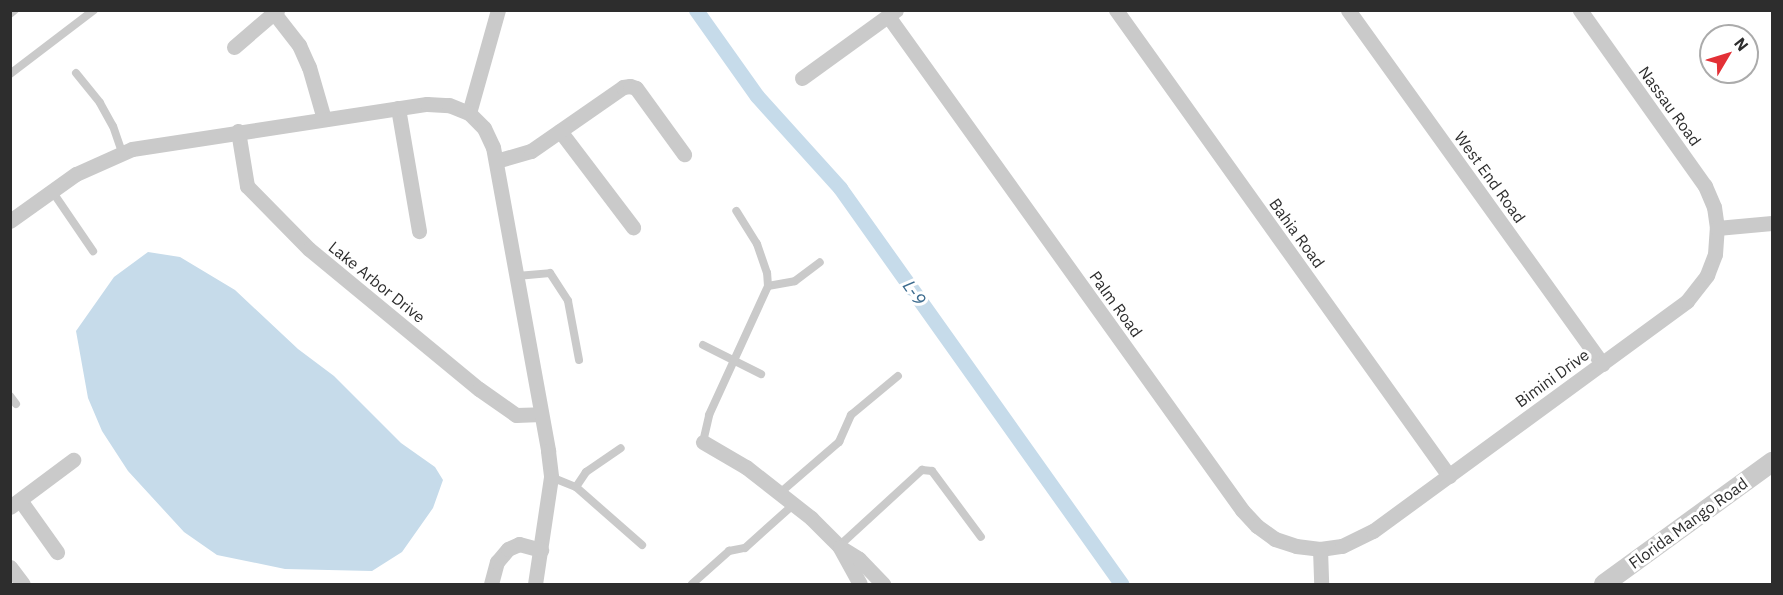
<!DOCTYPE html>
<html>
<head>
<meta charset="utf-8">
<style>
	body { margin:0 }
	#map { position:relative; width:1783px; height:595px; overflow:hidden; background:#fff; font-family:"IBM Plex Sans",sans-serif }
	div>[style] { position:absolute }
	.water>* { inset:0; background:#c6dbea }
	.canal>* { height:15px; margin:-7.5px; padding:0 7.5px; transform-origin:7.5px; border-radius:7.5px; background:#c6dbea }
	.service>* { height:8px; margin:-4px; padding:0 4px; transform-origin:4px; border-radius:4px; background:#cacaca }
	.minor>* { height:15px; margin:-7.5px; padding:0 7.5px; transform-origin:7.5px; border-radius:7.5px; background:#cacaca }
	.tertiary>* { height:20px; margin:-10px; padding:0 10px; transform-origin:10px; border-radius:10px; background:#cacaca }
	span { translate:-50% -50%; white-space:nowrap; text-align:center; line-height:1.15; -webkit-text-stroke:6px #fff; paint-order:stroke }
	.street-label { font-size:16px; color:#2d2d2d }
	.water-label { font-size:18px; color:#3c6b8e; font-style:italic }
	.frame { position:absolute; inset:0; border:12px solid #2d2d2d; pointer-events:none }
	.north { position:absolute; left:1699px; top:24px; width:60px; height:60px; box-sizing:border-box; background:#fff; border:2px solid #ababab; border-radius:50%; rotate:52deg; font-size:16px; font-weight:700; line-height:24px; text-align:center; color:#2d2d2d }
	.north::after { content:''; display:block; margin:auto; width:21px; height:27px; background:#e33036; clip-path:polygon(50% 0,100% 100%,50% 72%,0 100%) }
</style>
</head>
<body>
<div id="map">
	<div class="water">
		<i style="clip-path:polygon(148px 252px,180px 257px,235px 290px,298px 349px,334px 376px,401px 443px,435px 467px,443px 480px,433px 508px,402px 552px,372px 571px,285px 569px,217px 555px,184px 532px,128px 471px,102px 431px,88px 398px,76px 331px,114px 277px)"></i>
	</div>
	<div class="canal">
		<i style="left:696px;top:10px;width:105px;rotate:54.7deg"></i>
		<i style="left:757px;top:96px;width:124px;rotate:47.9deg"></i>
		<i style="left:840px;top:188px;width:486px;rotate:54.6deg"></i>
	</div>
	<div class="service">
		<i style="left:10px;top:14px;width:6px;rotate:-39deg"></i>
		<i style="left:76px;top:73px;width:38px;rotate:51deg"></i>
		<i style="left:100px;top:103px;width:26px;rotate:61deg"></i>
		<i style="left:113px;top:126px;width:28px;rotate:71deg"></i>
		<i style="left:10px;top:74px;width:106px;rotate:-37.3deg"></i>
		<i style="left:52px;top:191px;width:73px;rotate:55.7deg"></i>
		<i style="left:517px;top:276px;width:33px;rotate:-5deg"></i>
		<i style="left:550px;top:273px;width:33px;rotate:57deg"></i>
		<i style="left:568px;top:301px;width:60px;rotate:79.4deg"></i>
		<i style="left:768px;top:286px;width:27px;rotate:-10deg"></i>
		<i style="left:795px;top:281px;width:31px;rotate:-37deg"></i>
		<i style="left:703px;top:345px;width:65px;rotate:26.6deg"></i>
		<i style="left:10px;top:396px;width:10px;rotate:53deg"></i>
		<i style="left:703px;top:442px;width:28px;rotate:-77deg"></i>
		<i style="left:709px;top:415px;width:142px;rotate:-65.4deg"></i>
		<i style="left:768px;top:286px;width:13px;rotate:-94deg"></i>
		<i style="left:767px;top:273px;width:31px;rotate:-109deg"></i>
		<i style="left:757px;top:244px;width:39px;rotate:-122deg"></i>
		<i style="left:551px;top:477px;width:27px;rotate:22deg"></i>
		<i style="left:576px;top:487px;width:88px;rotate:41.3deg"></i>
		<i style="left:576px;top:487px;width:18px;rotate:-56deg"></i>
		<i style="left:586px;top:472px;width:42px;rotate:-34.4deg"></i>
		<i style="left:781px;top:492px;width:77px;rotate:-40.8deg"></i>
		<i style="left:839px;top:442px;width:30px;rotate:-66deg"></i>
		<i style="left:851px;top:415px;width:61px;rotate:-39.7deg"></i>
		<i style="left:839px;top:546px;width:113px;rotate:-42.5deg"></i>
		<i style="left:922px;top:470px;width:10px;rotate:6deg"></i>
		<i style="left:932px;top:471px;width:82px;rotate:53.4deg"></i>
		<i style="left:692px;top:584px;width:50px;rotate:-41.7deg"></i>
		<i style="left:729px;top:551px;width:16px;rotate:-11deg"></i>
		<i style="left:745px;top:548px;width:66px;rotate:-41.9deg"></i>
	</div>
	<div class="minor">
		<i style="left:1116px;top:10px;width:573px;rotate:54.45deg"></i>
		<i style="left:1348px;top:10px;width:436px;rotate:54.3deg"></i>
		<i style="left:274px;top:13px;width:41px;rotate:52deg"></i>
		<i style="left:299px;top:45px;width:24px;rotate:66deg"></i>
		<i style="left:309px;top:67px;width:54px;rotate:73.9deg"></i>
		<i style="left:888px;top:16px;width:608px;rotate:54.37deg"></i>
		<i style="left:1242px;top:510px;width:22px;rotate:47deg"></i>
		<i style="left:1257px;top:526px;width:22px;rotate:36deg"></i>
		<i style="left:1275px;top:539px;width:22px;rotate:18deg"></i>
		<i style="left:1296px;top:546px;width:24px;rotate:7deg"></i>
		<i style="left:1320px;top:549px;width:22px;rotate:-8deg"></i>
		<i style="left:1342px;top:546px;width:34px;rotate:-26deg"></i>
		<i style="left:1373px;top:531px;width:389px;rotate:-36.2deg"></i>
		<i style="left:1687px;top:301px;width:33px;rotate:-52deg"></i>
		<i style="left:1707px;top:275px;width:22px;rotate:-69deg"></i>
		<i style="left:1715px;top:254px;width:26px;rotate:-86deg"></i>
		<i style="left:1717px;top:228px;width:21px;rotate:-98deg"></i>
		<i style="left:1714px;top:207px;width:23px;rotate:-113deg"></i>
		<i style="left:1705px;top:186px;width:216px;rotate:-125.4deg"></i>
		<i style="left:234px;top:47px;width:57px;rotate:-40.7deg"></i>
		<i style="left:802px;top:78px;width:116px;rotate:-35.9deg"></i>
		<i style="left:398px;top:108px;width:125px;rotate:80.3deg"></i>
		<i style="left:469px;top:113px;width:107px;rotate:-74.3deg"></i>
		<i style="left:238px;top:131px;width:56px;rotate:80.7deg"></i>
		<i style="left:247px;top:186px;width:88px;rotate:45.5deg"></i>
		<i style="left:309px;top:249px;width:220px;rotate:39.5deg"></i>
		<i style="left:479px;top:389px;width:45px;rotate:35.1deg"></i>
		<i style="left:516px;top:415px;width:25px;rotate:-2deg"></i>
		<i style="left:560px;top:131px;width:121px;rotate:52.8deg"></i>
		<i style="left:496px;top:161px;width:36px;rotate:-16deg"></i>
		<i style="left:531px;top:151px;width:112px;rotate:-34.8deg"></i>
		<i style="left:623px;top:87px;width:7px;rotate:-8deg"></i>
		<i style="left:630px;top:86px;width:6px;rotate:18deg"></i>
		<i style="left:636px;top:88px;width:82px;rotate:54deg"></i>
		<i style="left:10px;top:221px;width:81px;rotate:-35.5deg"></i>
		<i style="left:76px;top:174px;width:61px;rotate:-24.1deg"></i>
		<i style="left:132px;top:149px;width:298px;rotate:-8.7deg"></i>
		<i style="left:427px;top:104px;width:22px;rotate:3deg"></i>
		<i style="left:449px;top:105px;width:22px;rotate:22deg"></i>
		<i style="left:469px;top:113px;width:21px;rotate:45deg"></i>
		<i style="left:484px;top:128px;width:21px;rotate:65deg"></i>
		<i style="left:493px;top:147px;width:309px;rotate:79.7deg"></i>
		<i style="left:548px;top:451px;width:26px;rotate:83deg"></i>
		<i style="left:551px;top:477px;width:108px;rotate:98.5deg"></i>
		<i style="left:1717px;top:228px;width:55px;rotate:-5.2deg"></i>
		<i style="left:703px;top:442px;width:50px;rotate:30.2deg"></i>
		<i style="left:746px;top:467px;width:83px;rotate:38.1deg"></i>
		<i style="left:811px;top:518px;width:40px;rotate:45deg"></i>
		<i style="left:839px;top:546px;width:43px;rotate:61.1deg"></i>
		<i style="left:20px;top:500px;width:64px;rotate:54.6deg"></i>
		<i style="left:10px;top:507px;width:79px;rotate:-36.7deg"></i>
		<i style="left:840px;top:547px;width:22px;rotate:32deg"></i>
		<i style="left:859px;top:559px;width:35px;rotate:46deg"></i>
		<i style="left:1320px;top:549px;width:35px;rotate:88deg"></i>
		<i style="left:10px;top:567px;width:21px;rotate:53deg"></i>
		<i style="left:491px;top:584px;width:23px;rotate:-75deg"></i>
		<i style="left:497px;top:562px;width:17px;rotate:-50deg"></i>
		<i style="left:508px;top:549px;width:12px;rotate:-24deg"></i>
		<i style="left:519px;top:544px;width:23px;rotate:15deg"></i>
	</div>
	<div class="tertiary">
		<i style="left:1604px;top:584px;width:208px;rotate:-36deg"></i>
	</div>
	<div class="street-label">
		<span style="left:1670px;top:106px;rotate:54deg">Nassau Road</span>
		<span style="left:1490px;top:177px;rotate:54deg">West End Road</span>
		<span style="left:1297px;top:233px;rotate:54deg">Bahia Road</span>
		<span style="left:377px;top:282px;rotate:39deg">Lake Arbor Drive</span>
		<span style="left:1116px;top:304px;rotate:54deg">Palm Road</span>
		<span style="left:1552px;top:378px;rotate:-36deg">Bimini Drive</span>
		<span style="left:1688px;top:523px;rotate:-36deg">Florida Mango Road</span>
	</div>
	<div class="water-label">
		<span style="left:914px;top:293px;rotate:55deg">L-9</span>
	</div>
	<div class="frame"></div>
	<div class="north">N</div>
</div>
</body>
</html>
